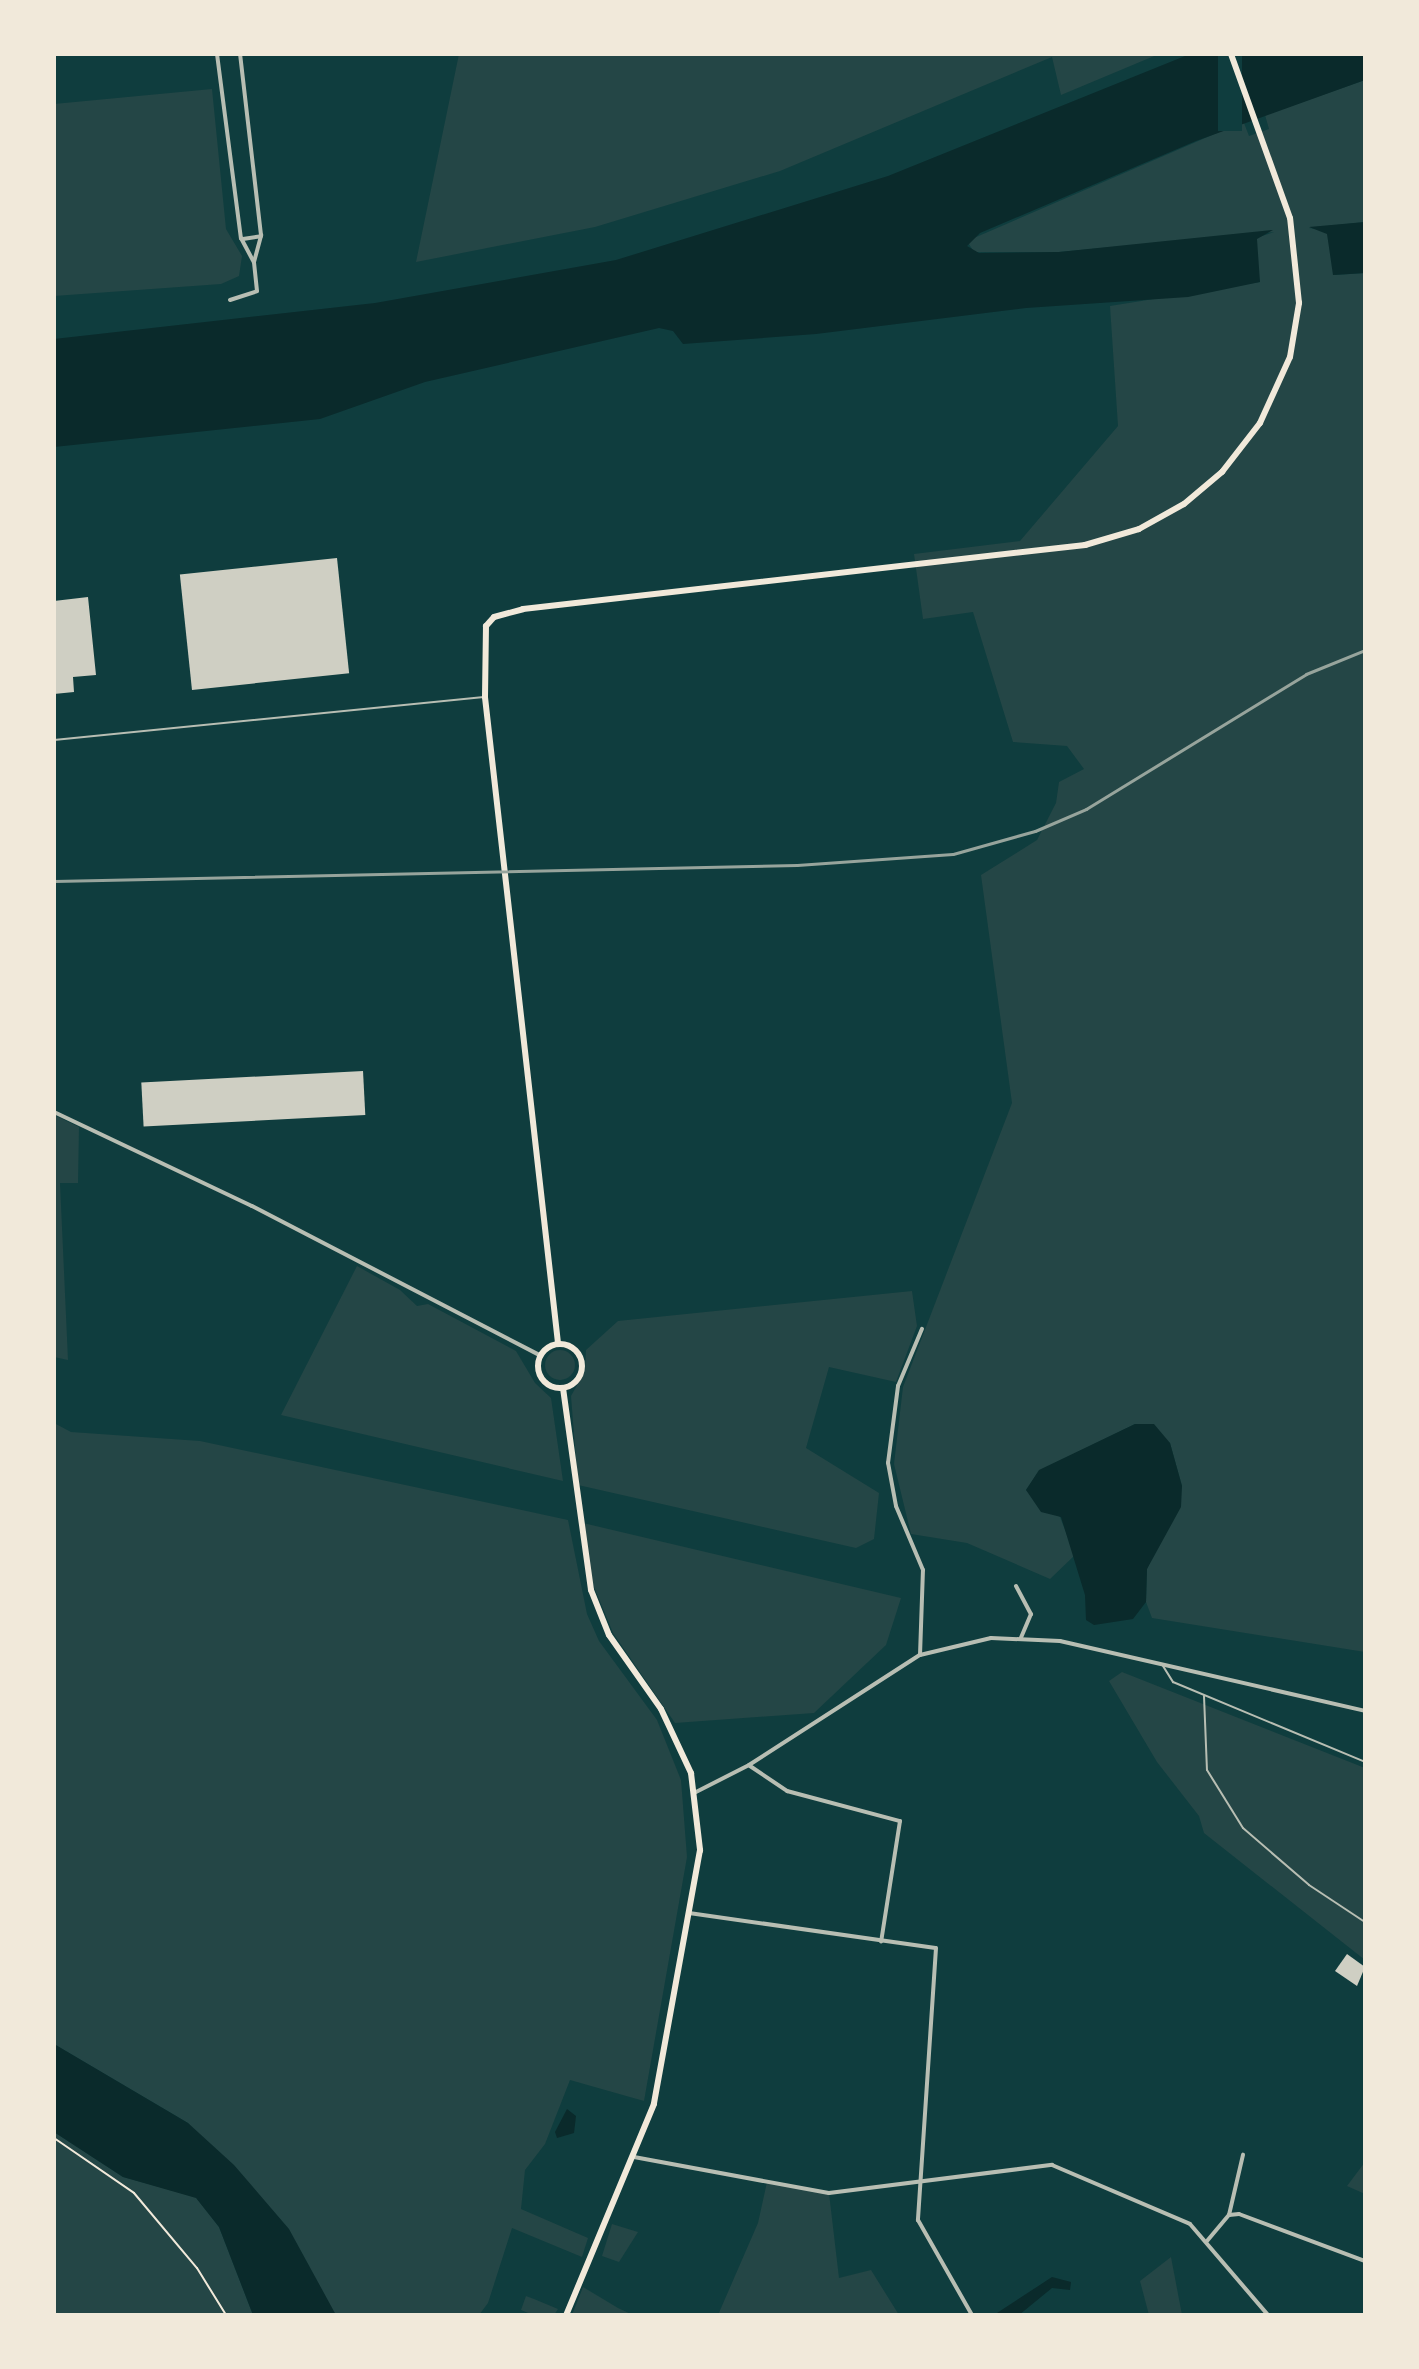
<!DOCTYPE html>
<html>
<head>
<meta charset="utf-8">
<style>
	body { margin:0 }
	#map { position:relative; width:1419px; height:2369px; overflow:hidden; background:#0f3d3e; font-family:"Archivo Narrow",sans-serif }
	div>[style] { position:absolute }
	.green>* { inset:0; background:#244646 }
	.round { border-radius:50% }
	.water>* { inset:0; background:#0a2a2b }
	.pier>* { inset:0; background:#0f3d3e; transform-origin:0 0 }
	.building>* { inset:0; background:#cfcfc3; transform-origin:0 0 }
	.path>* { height:2px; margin:-1px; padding:0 1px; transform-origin:1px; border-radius:1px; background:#f1e9da }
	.service>* { height:2px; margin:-1px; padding:0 1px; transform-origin:1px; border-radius:1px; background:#b8beb3 }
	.minor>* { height:4px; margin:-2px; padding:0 2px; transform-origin:2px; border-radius:2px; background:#b8beb3 }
	.secondary>* { height:6px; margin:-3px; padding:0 3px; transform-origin:3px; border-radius:3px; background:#f1e9da }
	.secondary>.ring { margin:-3px; padding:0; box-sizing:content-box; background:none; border:6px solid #f1e9da; border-radius:50% }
	.rail>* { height:3px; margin:-1.5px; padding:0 1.5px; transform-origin:1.5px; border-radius:1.5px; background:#97a49c }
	span { translate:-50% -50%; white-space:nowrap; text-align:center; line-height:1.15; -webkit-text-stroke:7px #f1e9da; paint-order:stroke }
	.frame { position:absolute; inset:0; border:56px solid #f1e9da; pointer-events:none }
</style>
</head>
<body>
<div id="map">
	<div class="green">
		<i style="clip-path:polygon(459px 54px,1159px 54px,1061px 95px,1052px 57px,780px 171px,595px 227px,416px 262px)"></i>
		<i style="clip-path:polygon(1365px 80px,1365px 222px,1309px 228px,1341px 232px,1335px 275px,1365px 273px,1365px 1652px,1152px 1618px,1146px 1602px,1147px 1569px,1182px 1486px,1170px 1443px,1135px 1424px,1039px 1471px,1026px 1490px,1060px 1517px,1075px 1555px,1050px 1579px,967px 1543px,911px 1534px,894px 1464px,903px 1387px,1012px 1103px,981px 875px,1037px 840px,1056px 803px,1059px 782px,1084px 769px,1067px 746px,1013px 742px,973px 612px,923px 619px,914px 554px,1020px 541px,1118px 426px,1110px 306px,1260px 282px,1250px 240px,1274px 232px,1059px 252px,974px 252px,967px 241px,1219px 132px,1244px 123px,1249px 136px,1269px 129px,1265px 115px)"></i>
		<i style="clip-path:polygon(212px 89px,226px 229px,242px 256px,239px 276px,221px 284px,54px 296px,54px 104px)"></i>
		<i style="clip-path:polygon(54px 1115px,79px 1127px,78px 1183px,60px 1183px,68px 1360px,54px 1357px)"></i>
		<i style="clip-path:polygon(357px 1266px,400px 1290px,417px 1306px,428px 1304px,516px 1351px,535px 1383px,551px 1398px,563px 1481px,281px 1415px)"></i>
		<i style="clip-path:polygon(912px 1291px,917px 1326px,896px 1382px,829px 1367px,806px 1448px,879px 1493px,874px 1539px,856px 1548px,578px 1485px,571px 1396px,585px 1371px,586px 1350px,618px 1321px)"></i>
		<i class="round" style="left:545px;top:1350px;width:30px;height:30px"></i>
		<i style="clip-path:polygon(54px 1423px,71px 1432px,200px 1441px,568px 1520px,587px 1614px,599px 1641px,657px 1720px,681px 1780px,687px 1857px,644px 2101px,570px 2080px,545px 2144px,525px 2170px,521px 2209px,588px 2238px,582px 2257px,512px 2228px,488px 2303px,479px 2315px,336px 2315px,188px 2123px,54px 2044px)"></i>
		<i style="clip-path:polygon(583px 1523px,901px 1598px,886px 1645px,814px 1713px,675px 1723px,613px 1633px,592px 1582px)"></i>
		<i style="clip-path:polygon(1122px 1672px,1365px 1768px,1365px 1960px,1204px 1833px,1199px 1816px,1157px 1762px,1109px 1681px)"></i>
		<i style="clip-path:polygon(54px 2132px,123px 2177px,196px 2197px,219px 2227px,253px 2315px,54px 2315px)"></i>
		<i style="clip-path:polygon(1365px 2162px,1365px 2194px,1347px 2186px)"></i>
		<i style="clip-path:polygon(767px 2182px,829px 2193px,839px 2278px,871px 2270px,899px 2315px,718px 2315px,758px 2223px)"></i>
		<i style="clip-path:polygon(612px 2224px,638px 2232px,619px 2262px,602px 2256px)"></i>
		<i style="clip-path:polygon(1171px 2257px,1182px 2315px,1149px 2315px,1140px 2281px)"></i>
		<i style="clip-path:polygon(583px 2287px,618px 2308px,633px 2315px,572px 2315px)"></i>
		<i style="clip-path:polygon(526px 2296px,534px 2299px,558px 2309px,554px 2315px,533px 2315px,521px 2310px)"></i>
	</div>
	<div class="water">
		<i style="clip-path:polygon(1190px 54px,1365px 54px,1365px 80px,1196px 141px,980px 233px,967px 246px,979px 253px,1059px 252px,1273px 230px,1257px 239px,1260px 282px,1188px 297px,1026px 308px,816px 334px,683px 344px,673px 331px,659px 328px,425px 382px,320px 419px,54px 447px,54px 339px,375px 303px,616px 260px,888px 176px)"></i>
		<i style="clip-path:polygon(1365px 222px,1365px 273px,1333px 275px,1327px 234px,1309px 227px)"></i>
		<i style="clip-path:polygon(1135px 1424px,1154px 1424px,1170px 1443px,1182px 1486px,1181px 1507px,1147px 1569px,1146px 1602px,1133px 1619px,1094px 1625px,1086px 1620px,1085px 1595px,1061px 1517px,1041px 1512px,1026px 1490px,1039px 1470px)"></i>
		<i style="clip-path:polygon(54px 2044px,188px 2123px,234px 2165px,289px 2229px,336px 2315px,253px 2315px,219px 2227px,196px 2198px,123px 2177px,54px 2132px)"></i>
		<i style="clip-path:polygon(567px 2109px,576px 2116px,574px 2133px,557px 2138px,555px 2132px)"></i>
		<i style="clip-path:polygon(1052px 2277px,1071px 2282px,1070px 2290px,1052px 2288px,1019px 2315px,994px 2315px)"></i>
	</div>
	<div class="pier">
		<i style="left:1218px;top:54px;width:24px;height:77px"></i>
	</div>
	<div class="building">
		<i style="left:337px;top:558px;width:116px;height:158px;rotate:84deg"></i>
		<i style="clip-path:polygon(88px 597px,96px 675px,73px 677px,74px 692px,54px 694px,54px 601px)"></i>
		<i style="left:363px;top:1071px;width:44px;height:222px;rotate:87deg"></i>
		<i style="clip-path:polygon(1347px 1954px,1365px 1967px,1357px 1986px,1335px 1971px)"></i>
	</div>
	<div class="path">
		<i style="left:54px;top:2138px;width:97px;rotate:34.5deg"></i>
		<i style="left:134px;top:2193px;width:98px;rotate:50deg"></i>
		<i style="left:197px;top:2268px;width:55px;rotate:58.3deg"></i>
	</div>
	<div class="service">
		<i style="left:54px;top:740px;width:432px;rotate:-5.7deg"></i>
		<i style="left:1163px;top:1666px;width:19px;rotate:58deg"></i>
		<i style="left:1173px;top:1682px;width:208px;rotate:22.6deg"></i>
		<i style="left:1204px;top:1696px;width:74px;rotate:87.7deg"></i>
		<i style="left:1207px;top:1770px;width:68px;rotate:58.2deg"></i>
		<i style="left:1243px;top:1828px;width:87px;rotate:40.8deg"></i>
		<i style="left:1309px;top:1885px;width:67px;rotate:33.5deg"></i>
	</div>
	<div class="minor">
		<i style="left:217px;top:54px;width:186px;rotate:82.6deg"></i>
		<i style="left:241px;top:238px;width:27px;rotate:62deg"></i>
		<i style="left:243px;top:239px;width:18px;rotate:-9deg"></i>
		<i style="left:230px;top:300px;width:28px;rotate:-18deg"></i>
		<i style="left:257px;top:291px;width:29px;rotate:-96deg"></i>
		<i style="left:254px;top:262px;width:28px;rotate:-75deg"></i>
		<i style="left:261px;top:235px;width:182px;rotate:-96.6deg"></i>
		<i style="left:54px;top:1112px;width:219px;rotate:25.4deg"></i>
		<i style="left:252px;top:1206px;width:324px;rotate:27.4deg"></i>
		<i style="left:1016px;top:1586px;width:32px;rotate:62deg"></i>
		<i style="left:1031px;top:1614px;width:26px;rotate:113deg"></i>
		<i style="left:920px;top:1655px;width:85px;rotate:-88deg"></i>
		<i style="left:923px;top:1570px;width:69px;rotate:-112.9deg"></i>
		<i style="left:896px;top:1506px;width:44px;rotate:-100.5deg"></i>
		<i style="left:888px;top:1463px;width:78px;rotate:-82.6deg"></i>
		<i style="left:898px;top:1386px;width:62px;rotate:-67.2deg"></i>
		<i style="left:750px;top:1766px;width:45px;rotate:34deg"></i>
		<i style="left:787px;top:1791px;width:117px;rotate:14.9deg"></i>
		<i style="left:900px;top:1821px;width:122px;rotate:98.9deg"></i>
		<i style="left:696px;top:1792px;width:59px;rotate:-27deg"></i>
		<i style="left:749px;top:1765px;width:203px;rotate:-32.8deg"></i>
		<i style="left:920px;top:1655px;width:73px;rotate:-13.5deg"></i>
		<i style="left:991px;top:1638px;width:69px;rotate:2.5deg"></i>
		<i style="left:1060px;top:1641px;width:313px;rotate:12.9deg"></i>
		<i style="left:689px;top:1913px;width:249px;rotate:8.1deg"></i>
		<i style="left:936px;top:1948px;width:273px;rotate:93.8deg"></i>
		<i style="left:918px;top:2220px;width:109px;rotate:60.4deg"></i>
		<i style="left:634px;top:2157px;width:198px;rotate:10.5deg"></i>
		<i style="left:829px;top:2193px;width:225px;rotate:-7.2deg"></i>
		<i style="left:1052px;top:2165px;width:150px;rotate:23.1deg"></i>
		<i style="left:1190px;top:2224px;width:120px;rotate:49.4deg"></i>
		<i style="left:1229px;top:2215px;width:62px;rotate:-76.9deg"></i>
		<i style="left:1207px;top:2241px;width:34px;rotate:-50deg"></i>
		<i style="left:1229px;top:2215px;width:10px;rotate:-6deg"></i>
		<i style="left:1239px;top:2214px;width:134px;rotate:20.5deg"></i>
	</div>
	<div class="secondary">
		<i style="left:558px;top:1343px;width:650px;rotate:-96.45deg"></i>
		<i style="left:485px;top:697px;width:71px;rotate:-89.2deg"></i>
		<i style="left:486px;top:626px;width:12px;rotate:-48deg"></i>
		<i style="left:494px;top:617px;width:30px;rotate:-15deg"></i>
		<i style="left:523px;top:609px;width:566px;rotate:-6.5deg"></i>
		<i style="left:1085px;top:545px;width:56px;rotate:-16.5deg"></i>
		<i style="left:1139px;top:529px;width:51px;rotate:-29.1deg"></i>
		<i style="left:1184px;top:504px;width:50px;rotate:-40.1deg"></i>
		<i style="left:1222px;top:472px;width:62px;rotate:-52.2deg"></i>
		<i style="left:1260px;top:423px;width:72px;rotate:-65.6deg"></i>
		<i style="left:1290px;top:357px;width:55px;rotate:-80.5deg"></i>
		<i style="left:1299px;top:303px;width:85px;rotate:-96deg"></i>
		<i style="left:1290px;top:218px;width:174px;rotate:-109.8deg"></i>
		<i class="ring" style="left:538px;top:1344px;width:38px;height:38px"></i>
		<i style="left:563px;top:1388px;width:204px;rotate:82.1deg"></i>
		<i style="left:591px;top:1590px;width:48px;rotate:68.2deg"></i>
		<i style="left:609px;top:1635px;width:90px;rotate:54.9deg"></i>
		<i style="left:661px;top:1709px;width:71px;rotate:64.9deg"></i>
		<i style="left:691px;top:1773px;width:78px;rotate:83.3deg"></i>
		<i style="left:700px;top:1850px;width:258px;rotate:100.3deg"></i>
		<i style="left:654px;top:2104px;width:229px;rotate:112.6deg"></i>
	</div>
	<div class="rail">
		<i style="left:54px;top:881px;width:743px;rotate:-1.23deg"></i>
		<i style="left:797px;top:865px;width:156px;rotate:-4deg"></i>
		<i style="left:953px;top:854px;width:85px;rotate:-15.7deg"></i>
		<i style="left:1035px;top:831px;width:56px;rotate:-23.3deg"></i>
		<i style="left:1086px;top:809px;width:258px;rotate:-31.5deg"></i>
		<i style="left:1306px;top:674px;width:64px;rotate:-22.1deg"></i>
	</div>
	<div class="frame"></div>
</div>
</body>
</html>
